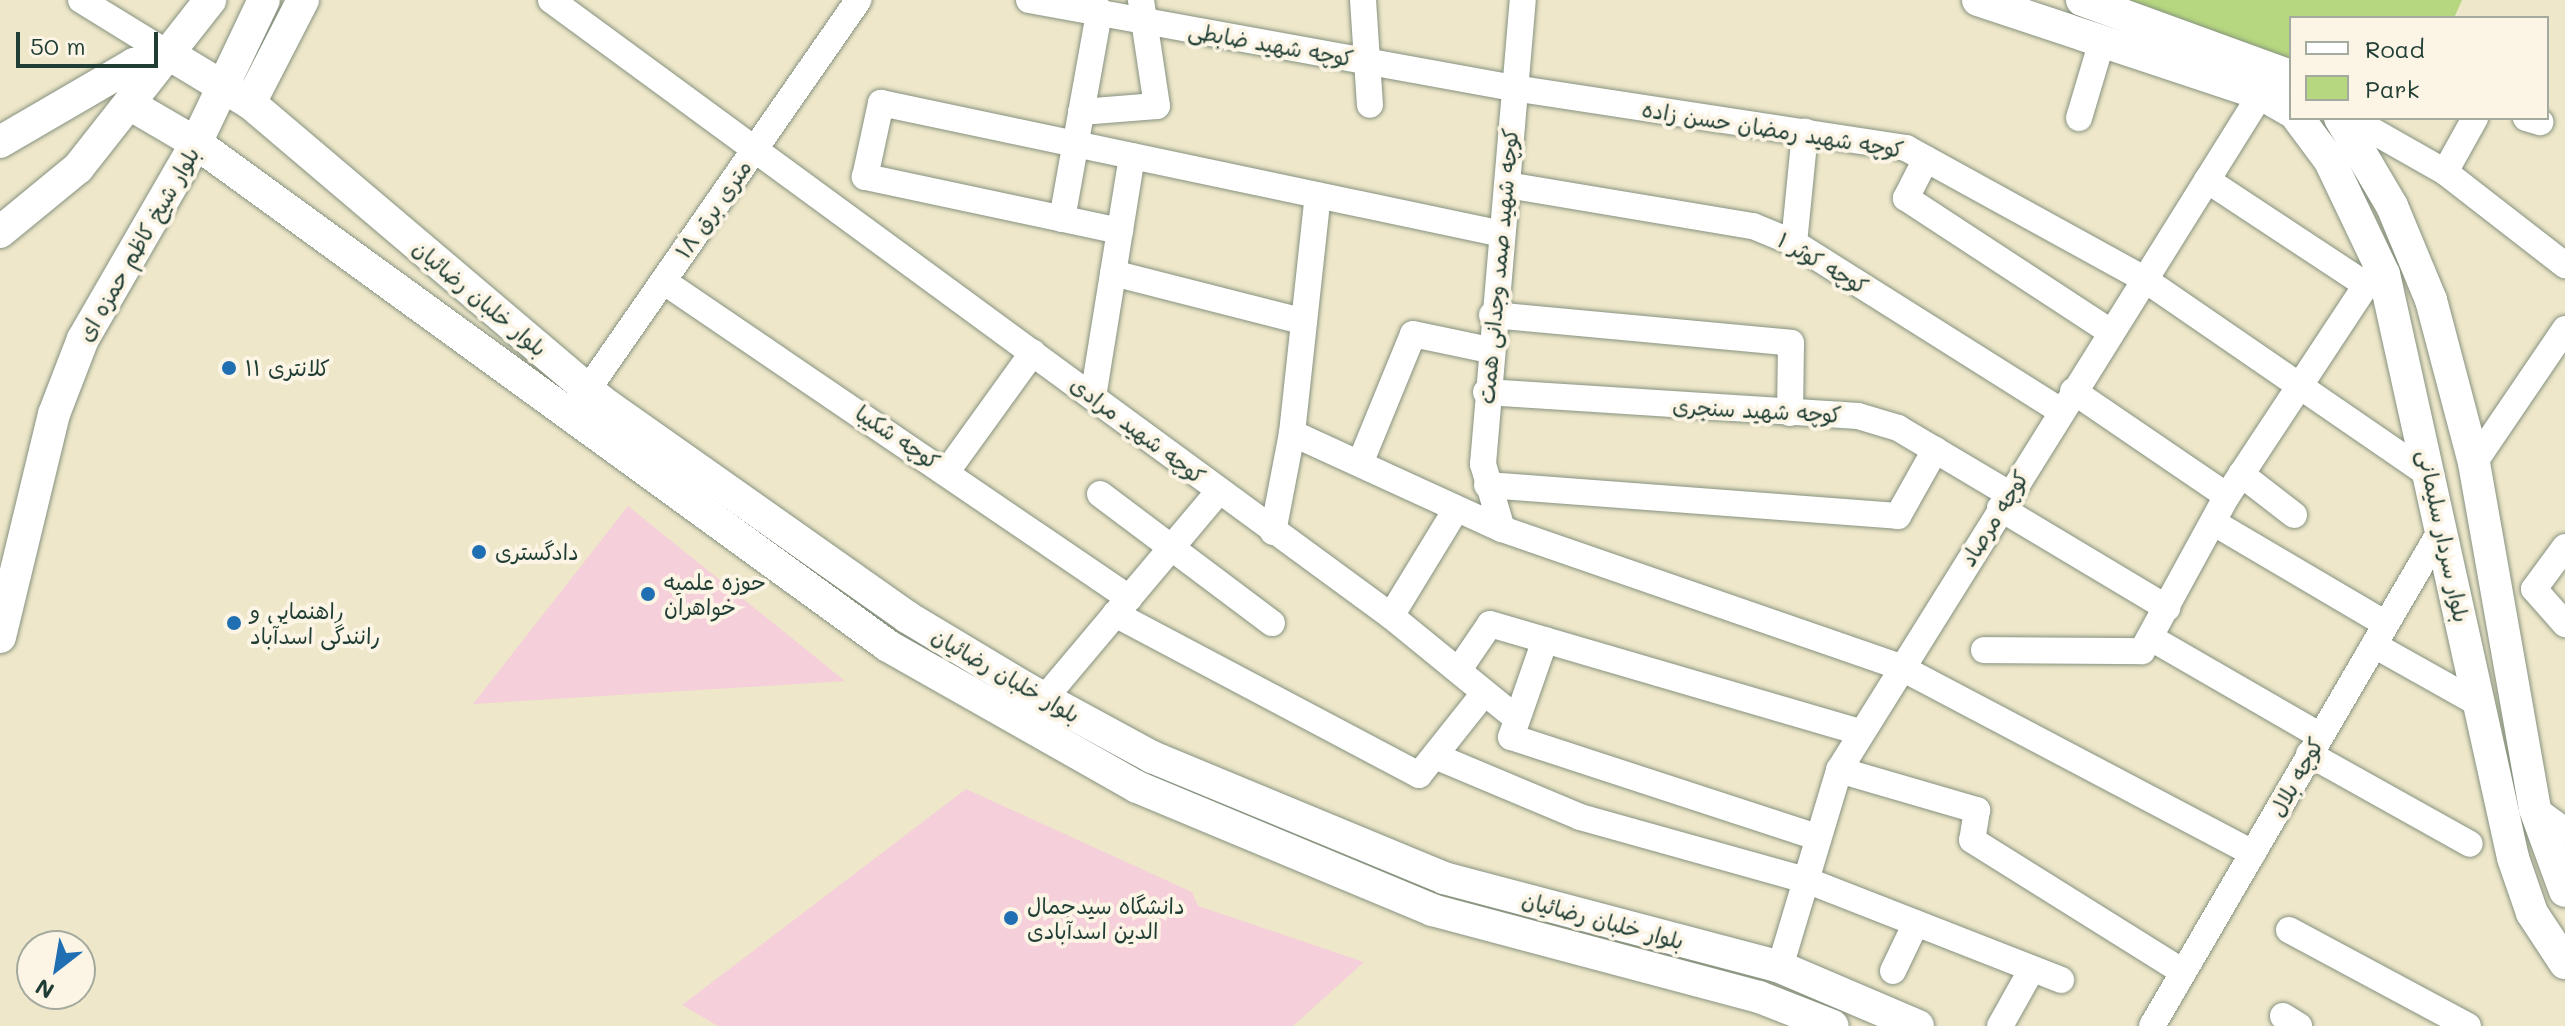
<!DOCTYPE html>
<html>
<head>
<meta charset="utf-8">
<style>
	body { margin:0 }
	#map { position:relative; width:2565px; height:1026px; overflow:hidden; background:#eee7ca; font-family:Mali,"Playpen Sans Arabic",sans-serif }
	div>[style] { position:absolute }
	.built>* { inset:0; background:#f5cfd9 }
	.green>* { inset:0; background:#b6d77f }
	.roads { filter:drop-shadow(0 0 2px #86927f) drop-shadow(0 0 2px #86927f) }
	.minor>* { height:26px; margin:-13px; padding:0 13px; transform-origin:13px; border-radius:13px; background:#fff }
	.major>* { height:32px; margin:-16px; padding:0 16px; transform-origin:16px; border-radius:16px; background:#fff }
	.dots>* { width:22px; height:22px; translate:-50% -50%; box-sizing:border-box; border:4px solid #fcf5e5; border-radius:50% }
	span { translate:-50% -50%; white-space:nowrap; text-align:center; line-height:1.15; -webkit-text-stroke:8px #fcf5e5; paint-order:stroke }
	.street-label { font-size:22px; color:#1f3d34 }
	.poi-label { font-size:22px; color:#1f3d34 }
	.left { translate:0 -50%; text-align:left }
	.legend { position:absolute; left:2289px; top:16px; width:260px; height:104px; box-sizing:border-box; background:#fcf5e5; border:2px solid #a4ab9e; margin:0; padding:10px 14px; list-style:none; font-size:24px; color:#1f3d34 }
	.legend li { display:flex; align-items:center; gap:16px; height:40px }
	.legend b { width:40px; border:2px solid #a4ab9e }
	.north { position:absolute; left:16px; top:930px; width:80px; height:80px; box-sizing:border-box; background:#fcf5e5; border:2px solid #a4ab9e; border-radius:50%; rotate:211deg; font-size:22px; font-weight:700; line-height:32px; text-align:center; color:#1f3d34 }
	.north::after { content:''; display:block; margin:auto; width:28px; height:36px; background:#1f6fb2; clip-path:polygon(50% 0,100% 100%,50% 72%,0 100%) }
	.scale { position:absolute; left:16px; top:32px; width:142px; height:36px; box-sizing:border-box; border:4px solid #1f3d34; border-top:0; padding-left:10px; font-size:24px; line-height:28px; white-space:nowrap; color:#1f3d34; -webkit-text-stroke:6px #fcf5e5; paint-order:stroke }
</style>
</head>
<body>
<div id="map">
	<div class="built">
		<i style="clip-path:polygon(628px 506px,845px 681px,473px 704px)"></i>
		<i style="clip-path:polygon(966px 789px,1192px 892px,1198px 906px,1364px 962px,1293px 1026px,718px 1026px,682px 1005px)"></i>
	</div>
	<div class="green">
		<i style="clip-path:polygon(2126px 0,2462px 0,2454px 18px,2291px 18px,2291px 65px)"></i>
	</div>
	<div class="roads">
		<div class="minor">
			<i style="left:81px;top:0;width:107px;rotate:31.6deg"></i>
			<i style="left:551px;top:0;width:1042px;rotate:36.25deg"></i>
			<i style="left:1391px;top:616px;width:160px;rotate:39.2deg"></i>
			<i style="left:1029px;top:0;width:493px;rotate:10.3deg"></i>
			<i style="left:1514px;top:88px;width:397px;rotate:8.7deg"></i>
			<i style="left:1906px;top:148px;width:272px;rotate:28.8deg"></i>
			<i style="left:2144px;top:279px;width:349px;rotate:34.5deg"></i>
			<i style="left:1363px;top:0;width:105px;rotate:86.2deg"></i>
			<i style="left:1081px;top:112px;width:76px;rotate:-4.5deg"></i>
			<i style="left:1157px;top:106px;width:107px;rotate:-98.6deg"></i>
			<i style="left:2079px;top:118px;width:80px;rotate:-73.4deg"></i>
			<i style="left:2350px;top:118px;width:109px;rotate:29.6deg"></i>
			<i style="left:2445px;top:172px;width:152px;rotate:37.8deg"></i>
			<i style="left:2526px;top:118px;width:15px;rotate:16deg"></i>
			<i style="left:1926px;top:159px;width:44px;rotate:117.1deg"></i>
			<i style="left:1906px;top:198px;width:245px;rotate:33.2deg"></i>
			<i style="left:2445px;top:172px;width:62px;rotate:-60.9deg"></i>
			<i style="left:2207px;top:180px;width:191px;rotate:33.4deg"></i>
			<i style="left:1507px;top:185px;width:249px;rotate:9.5deg"></i>
			<i style="left:1753px;top:226px;width:44px;rotate:22.5deg"></i>
			<i style="left:1794px;top:243px;width:315px;rotate:32.2deg"></i>
			<i style="left:1062px;top:219px;width:209px;rotate:-79.8deg"></i>
			<i style="left:1099px;top:13px;width:14px;rotate:-111deg"></i>
			<i style="left:1120px;top:231px;width:261px;rotate:-168deg"></i>
			<i style="left:865px;top:177px;width:76px;rotate:-77.8deg"></i>
			<i style="left:881px;top:103px;width:635px;rotate:11.91deg"></i>
			<i style="left:1794px;top:243px;width:112px;rotate:-84.3deg"></i>
			<i style="left:1113px;top:273px;width:195px;rotate:14.3deg"></i>
			<i style="left:663px;top:281px;width:564px;rotate:34.23deg"></i>
			<i style="left:1492px;top:315px;width:300px;rotate:5.3deg"></i>
			<i style="left:1791px;top:343px;width:70px;rotate:90.8deg"></i>
			<i style="left:2073px;top:391px;width:186px;rotate:34.3deg"></i>
			<i style="left:1486px;top:392px;width:373px;rotate:3.7deg"></i>
			<i style="left:1858px;top:416px;width:42px;rotate:16.7deg"></i>
			<i style="left:1898px;top:428px;width:129px;rotate:30.7deg"></i>
			<i style="left:1093px;top:397px;width:244px;rotate:-80.8deg"></i>
			<i style="left:577px;top:405px;width:493px;rotate:-55.2deg"></i>
			<i style="left:1292px;top:433px;width:231px;rotate:24.6deg"></i>
			<i style="left:1502px;top:529px;width:421px;rotate:19.1deg"></i>
			<i style="left:1900px;top:667px;width:399px;rotate:27.8deg"></i>
			<i style="left:1361px;top:461px;width:137px;rotate:-67.7deg"></i>
			<i style="left:1413px;top:334px;width:78px;rotate:11.9deg"></i>
			<i style="left:2474px;top:463px;width:162px;rotate:-55.8deg"></i>
			<i style="left:948px;top:470px;width:145px;rotate:-54.2deg"></i>
			<i style="left:2241px;top:474px;width:67px;rotate:37.7deg"></i>
			<i style="left:1487px;top:485px;width:412px;rotate:4.3deg"></i>
			<i style="left:1898px;top:516px;width:76px;rotate:-60.7deg"></i>
			<i style="left:1100px;top:494px;width:215px;rotate:36.9deg"></i>
			<i style="left:2000px;top:508px;width:195px;rotate:30.9deg"></i>
			<i style="left:2216px;top:524px;width:197px;rotate:30.5deg"></i>
			<i style="left:1502px;top:529px;width:68px;rotate:-106.3deg"></i>
			<i style="left:1483px;top:464px;width:466px;rotate:-85.1deg"></i>
			<i style="left:1273px;top:532px;width:101px;rotate:-79.1deg"></i>
			<i style="left:1292px;top:433px;width:239px;rotate:-83.8deg"></i>
			<i style="left:2565px;top:547px;width:52px;rotate:126.4deg"></i>
			<i style="left:2534px;top:589px;width:47px;rotate:48.5deg"></i>
			<i style="left:1115px;top:614px;width:344px;rotate:27.9deg"></i>
			<i style="left:1419px;top:775px;width:100px;rotate:-51.5deg"></i>
			<i style="left:1391px;top:616px;width:123px;rotate:-58.6deg"></i>
			<i style="left:2151px;top:638px;width:194px;rotate:30deg"></i>
			<i style="left:1545px;top:640px;width:103px;rotate:109.3deg"></i>
			<i style="left:1511px;top:737px;width:322px;rotate:18.1deg"></i>
			<i style="left:2374px;top:645px;width:120px;rotate:29.3deg"></i>
			<i style="left:1984px;top:650px;width:158px;rotate:0.4deg"></i>
			<i style="left:2142px;top:651px;width:177px;rotate:-61.3deg"></i>
			<i style="left:2227px;top:496px;width:253px;rotate:-56.6deg"></i>
			<i style="left:2366px;top:285px;width:21px;rotate:-31deg"></i>
			<i style="left:1460px;top:668px;width:53px;rotate:-55.7deg"></i>
			<i style="left:1490px;top:624px;width:385px;rotate:16.3deg"></i>
			<i style="left:1044px;top:699px;width:272px;rotate:-49.9deg"></i>
			<i style="left:2309px;top:754px;width:184px;rotate:29.2deg"></i>
			<i style="left:1435px;top:756px;width:157px;rotate:22.8deg"></i>
			<i style="left:1580px;top:817px;width:235px;rotate:15.6deg"></i>
			<i style="left:1806px;top:880px;width:274px;rotate:21.4deg"></i>
			<i style="left:1839px;top:770px;width:144px;rotate:16.2deg"></i>
			<i style="left:1977px;top:810px;width:30px;rotate:99deg"></i>
			<i style="left:1972px;top:840px;width:248px;rotate:32deg"></i>
			<i style="left:2535px;top:809px;width:37px;rotate:36deg"></i>
			<i style="left:2289px;top:930px;width:203px;rotate:28.2deg"></i>
			<i style="left:1780px;top:967px;width:206px;rotate:-73.3deg"></i>
			<i style="left:1839px;top:770px;width:797px;rotate:-58.03deg"></i>
			<i style="left:1893px;top:971px;width:53px;rotate:-64.4deg"></i>
			<i style="left:2283px;top:1016px;width:19px;rotate:32deg"></i>
			<i style="left:2000px;top:1026px;width:65px;rotate:-60.7deg"></i>
			<i style="left:2152px;top:1026px;width:574px;rotate:-59.77deg"></i>
		</div>
		<div class="major">
			<i style="left:1978px;top:0;width:298px;rotate:18.4deg"></i>
			<i style="left:2261px;top:94px;width:34px;rotate:30deg"></i>
			<i style="left:2082px;top:0;width:222px;rotate:20deg"></i>
			<i style="left:250px;top:103px;width:116px;rotate:-62.8deg"></i>
			<i style="left:131px;top:105px;width:75px;rotate:30.3deg"></i>
			<i style="left:196px;top:143px;width:855px;rotate:36.01deg"></i>
			<i style="left:888px;top:646px;width:286px;rotate:29.5deg"></i>
			<i style="left:1137px;top:787px;width:320px;rotate:22.6deg"></i>
			<i style="left:1432px;top:910px;width:338px;rotate:14.9deg"></i>
			<i style="left:1759px;top:997px;width:79px;rotate:21.4deg"></i>
			<i style="left:2298px;top:118px;width:54px;rotate:53.3deg"></i>
			<i style="left:2330px;top:161px;width:125px;rotate:64.5deg"></i>
			<i style="left:2384px;top:274px;width:598px;rotate:77.54deg"></i>
			<i style="left:2513px;top:858px;width:58px;rotate:70.9deg"></i>
			<i style="left:2532px;top:913px;width:60px;rotate:56.6deg"></i>
			<i style="left:2340px;top:118px;width:102px;rotate:59.4deg"></i>
			<i style="left:2392px;top:206px;width:102px;rotate:67.5deg"></i>
			<i style="left:2431px;top:300px;width:169px;rotate:75.2deg"></i>
			<i style="left:2474px;top:463px;width:351px;rotate:80deg"></i>
			<i style="left:2535px;top:809px;width:87px;rotate:69.9deg"></i>
			<i style="left:0;top:142px;width:155px;rotate:-30.2deg"></i>
			<i style="left:134px;top:64px;width:39px;rotate:-12deg"></i>
			<i style="left:172px;top:56px;width:91px;rotate:31.1deg"></i>
			<i style="left:250px;top:103px;width:464px;rotate:40.3deg"></i>
			<i style="left:604px;top:403px;width:371px;rotate:35.2deg"></i>
			<i style="left:907px;top:617px;width:138px;rotate:31deg"></i>
			<i style="left:1025px;top:688px;width:145px;rotate:28.5deg"></i>
			<i style="left:1152px;top:757px;width:316px;rotate:22.5deg"></i>
			<i style="left:1444px;top:878px;width:348px;rotate:14.8deg"></i>
			<i style="left:1780px;top:967px;width:150px;rotate:23.1deg"></i>
			<i style="left:0;top:232px;width:101px;rotate:-39.4deg"></i>
			<i style="left:78px;top:168px;width:214px;rotate:-51.8deg"></i>
			<i style="left:0;top:637px;width:229px;rotate:-76.4deg"></i>
			<i style="left:54px;top:414px;width:80px;rotate:-68.9deg"></i>
			<i style="left:83px;top:339px;width:226px;rotate:-60deg"></i>
			<i style="left:196px;top:143px;width:158px;rotate:-64.6deg"></i>
		</div>
	</div>
	<div class="dots">
		<i style="left:229px;top:368px;background:#1f6fb2"></i>
		<i style="left:479px;top:552px;background:#1f6fb2"></i>
		<i style="left:648px;top:594px;background:#1f6fb2"></i>
		<i style="left:234px;top:623px;background:#1f6fb2"></i>
		<i style="left:1011px;top:918px;background:#1f6fb2"></i>
	</div>
	<div class="street-label">
		<span style="left:1271px;top:44px;rotate:10deg">کوچه شهید ضابطی</span>
		<span style="left:1773px;top:129px;rotate:9deg">کوچه شهید رمضان حسن زاده</span>
		<span style="left:713px;top:209px;rotate:-55deg">۱۸ متری برق</span>
		<span style="left:138px;top:244px;rotate:-60deg">بلوار شیخ کاظم حمزه ای</span>
		<span style="left:1823px;top:263px;rotate:30deg">کوچه کوثر ۱</span>
		<span style="left:1498px;top:266px;rotate:-85deg">کوچه شهید صمد وجدانی همت</span>
		<span style="left:480px;top:298px;rotate:40deg">بلوار خلبان رضائیان</span>
		<span style="left:1757px;top:410px;rotate:3deg">کوچه شهید سنجری</span>
		<span style="left:1138px;top:430px;rotate:37deg">کوچه شهید مرادی</span>
		<span style="left:898px;top:437px;rotate:34deg">کوچه شکیبا</span>
		<span style="left:1994px;top:518px;rotate:-58deg">کوچه مرصاد</span>
		<span style="left:2444px;top:536px;rotate:78deg">بلوار سردار سلیمانی</span>
		<span style="left:1006px;top:675px;rotate:30deg">بلوار خلبان رضائیان</span>
		<span style="left:2296px;top:777px;rotate:-61deg">کوچه بلال</span>
		<span style="left:1603px;top:920px;rotate:15deg">بلوار خلبان رضائیان</span>
	</div>
	<div class="poi-label">
		<span class="left" style="left:245px;top:368px">کلانتری ۱۱</span>
		<span class="left" style="left:495px;top:552px">دادگستری</span>
		<span class="left" style="left:664px;top:594px">حوزه علمیه<br>خواهران</span>
		<span class="left" style="left:250px;top:623px">راهنمایی و<br>رانندگی اسدآباد</span>
		<span class="left" style="left:1027px;top:918px">دانشگاه سیدجمال<br>الدین اسدآبادی</span>
	</div>
	<ul class="legend">
	<li><b style="height:10px;background:#fff"></b>Road</li>
	<li><b style="height:22px;background:#b6d77f"></b>Park</li>
	</ul>
	<div class="north">N</div>
	<div class="scale">50 m</div>
</div>
</body>
</html>
